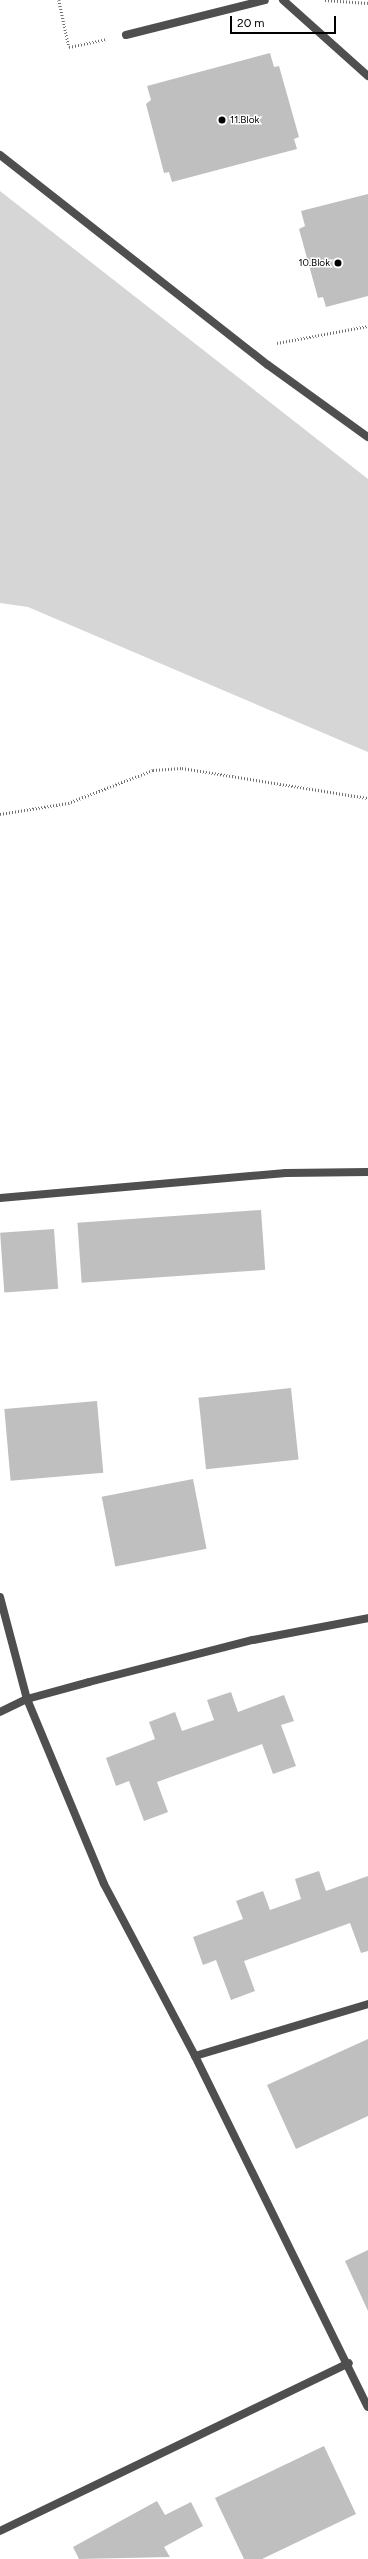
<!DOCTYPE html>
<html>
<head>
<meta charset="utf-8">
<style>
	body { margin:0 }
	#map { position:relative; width:368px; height:2559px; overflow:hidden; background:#fff; font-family:Figtree,sans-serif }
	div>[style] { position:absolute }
	.green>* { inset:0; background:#d6d6d6 }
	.building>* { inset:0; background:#bfbfbf; transform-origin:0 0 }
	.path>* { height:2.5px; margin-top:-1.25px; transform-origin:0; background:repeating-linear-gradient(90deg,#717171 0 1px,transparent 0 3px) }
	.minor>* { height:8px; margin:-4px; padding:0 4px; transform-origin:4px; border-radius:4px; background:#4f4f4f }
	.dots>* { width:11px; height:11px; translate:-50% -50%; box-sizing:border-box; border:2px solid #fff; border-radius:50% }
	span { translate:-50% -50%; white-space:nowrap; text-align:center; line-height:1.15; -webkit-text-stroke:3px #fff; paint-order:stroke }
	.poi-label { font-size:10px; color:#000 }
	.left { translate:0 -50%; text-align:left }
	.right { translate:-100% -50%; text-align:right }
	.scale { position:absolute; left:230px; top:16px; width:106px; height:18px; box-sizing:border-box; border:2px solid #000; border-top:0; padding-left:5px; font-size:12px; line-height:14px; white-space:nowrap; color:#000; -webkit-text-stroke:3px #fff; paint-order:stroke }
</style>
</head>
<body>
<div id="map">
	<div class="green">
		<i style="clip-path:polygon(0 191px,368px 479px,368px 752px,28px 607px,0 603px)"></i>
	</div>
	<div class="building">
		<i style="clip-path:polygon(270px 53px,274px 67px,279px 66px,299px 137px,294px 139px,297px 149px,172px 182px,169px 172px,164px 173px,146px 104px,151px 100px,147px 86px)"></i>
		<i style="clip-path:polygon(368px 194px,368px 296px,326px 307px,323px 297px,318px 298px,299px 229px,305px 226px,301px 211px)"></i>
		<i style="left:261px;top:1210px;width:60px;height:184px;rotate:86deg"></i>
		<i style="left:54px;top:1229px;width:60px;height:54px;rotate:86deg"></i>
		<i style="left:291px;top:1388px;width:72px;height:93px;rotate:84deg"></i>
		<i style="left:97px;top:1401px;width:72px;height:93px;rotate:85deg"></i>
		<i style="left:193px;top:1479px;width:71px;height:93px;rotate:79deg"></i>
		<i style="clip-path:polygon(231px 1692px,238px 1712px,284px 1695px,294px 1721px,281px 1725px,296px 1766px,273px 1774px,262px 1744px,157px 1782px,168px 1812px,144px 1821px,129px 1781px,116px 1786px,106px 1758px,155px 1739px,149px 1722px,175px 1712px,182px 1731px,214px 1720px,207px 1700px)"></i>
		<i style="clip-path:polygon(319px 1871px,326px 1891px,368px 1876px,368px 1951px,361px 1953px,350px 1923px,244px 1961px,255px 1991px,231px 2000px,216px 1960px,203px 1965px,193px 1937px,243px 1919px,236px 1901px,263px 1891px,270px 1910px,301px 1899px,295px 1879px)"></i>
		<i style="clip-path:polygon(368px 2039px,368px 2116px,296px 2149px,267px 2085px)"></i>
		<i style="clip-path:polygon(368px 2250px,368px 2311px,345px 2261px)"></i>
		<i style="clip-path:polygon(324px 2446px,356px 2514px,262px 2559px,244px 2559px,215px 2498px)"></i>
		<i style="clip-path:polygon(157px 2501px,165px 2515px,191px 2502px,203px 2526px,164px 2547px,170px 2557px,79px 2559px,73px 2547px)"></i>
	</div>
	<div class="path">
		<i style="left:59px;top:0;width:48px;rotate:78deg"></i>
		<i style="left:69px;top:47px;width:38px;rotate:-12deg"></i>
		<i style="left:325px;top:0;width:43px;rotate:4deg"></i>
		<i style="left:277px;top:343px;width:93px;rotate:-10.6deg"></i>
		<i style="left:0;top:814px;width:69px;rotate:-9.2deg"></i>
		<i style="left:68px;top:803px;width:91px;rotate:-21.2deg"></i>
		<i style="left:153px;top:770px;width:29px;rotate:-4deg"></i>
		<i style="left:182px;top:768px;width:188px;rotate:9.2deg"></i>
	</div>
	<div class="minor">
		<i style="left:283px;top:0;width:114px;rotate:41.8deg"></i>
		<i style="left:126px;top:35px;width:143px;rotate:-14.1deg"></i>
		<i style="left:0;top:155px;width:340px;rotate:38.1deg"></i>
		<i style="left:268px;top:365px;width:123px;rotate:35.8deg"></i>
		<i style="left:0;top:1198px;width:287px;rotate:-5deg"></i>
		<i style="left:286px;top:1173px;width:82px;rotate:-0.7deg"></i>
		<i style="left:0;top:1597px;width:106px;rotate:75.2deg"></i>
		<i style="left:27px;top:1699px;width:200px;rotate:67.4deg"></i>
		<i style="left:104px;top:1884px;width:195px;rotate:62.1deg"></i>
		<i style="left:195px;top:2056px;width:391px;rotate:63.8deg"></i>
		<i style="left:0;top:1712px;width:30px;rotate:-26deg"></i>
		<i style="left:27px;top:1699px;width:64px;rotate:-15.3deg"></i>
		<i style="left:89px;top:1682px;width:169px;rotate:-14.4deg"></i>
		<i style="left:253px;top:1640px;width:117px;rotate:-10.8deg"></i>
		<i style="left:195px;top:2056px;width:181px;rotate:-16.7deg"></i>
		<i style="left:0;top:2531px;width:387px;rotate:-25.7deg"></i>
	</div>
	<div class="dots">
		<i style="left:222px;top:120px;background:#000"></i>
		<i style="left:338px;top:263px;background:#000"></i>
	</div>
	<div class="poi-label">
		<span class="left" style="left:230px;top:120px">11.Blok</span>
		<span class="right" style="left:330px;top:263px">10.Blok</span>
	</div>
	<div class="scale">20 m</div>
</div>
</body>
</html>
